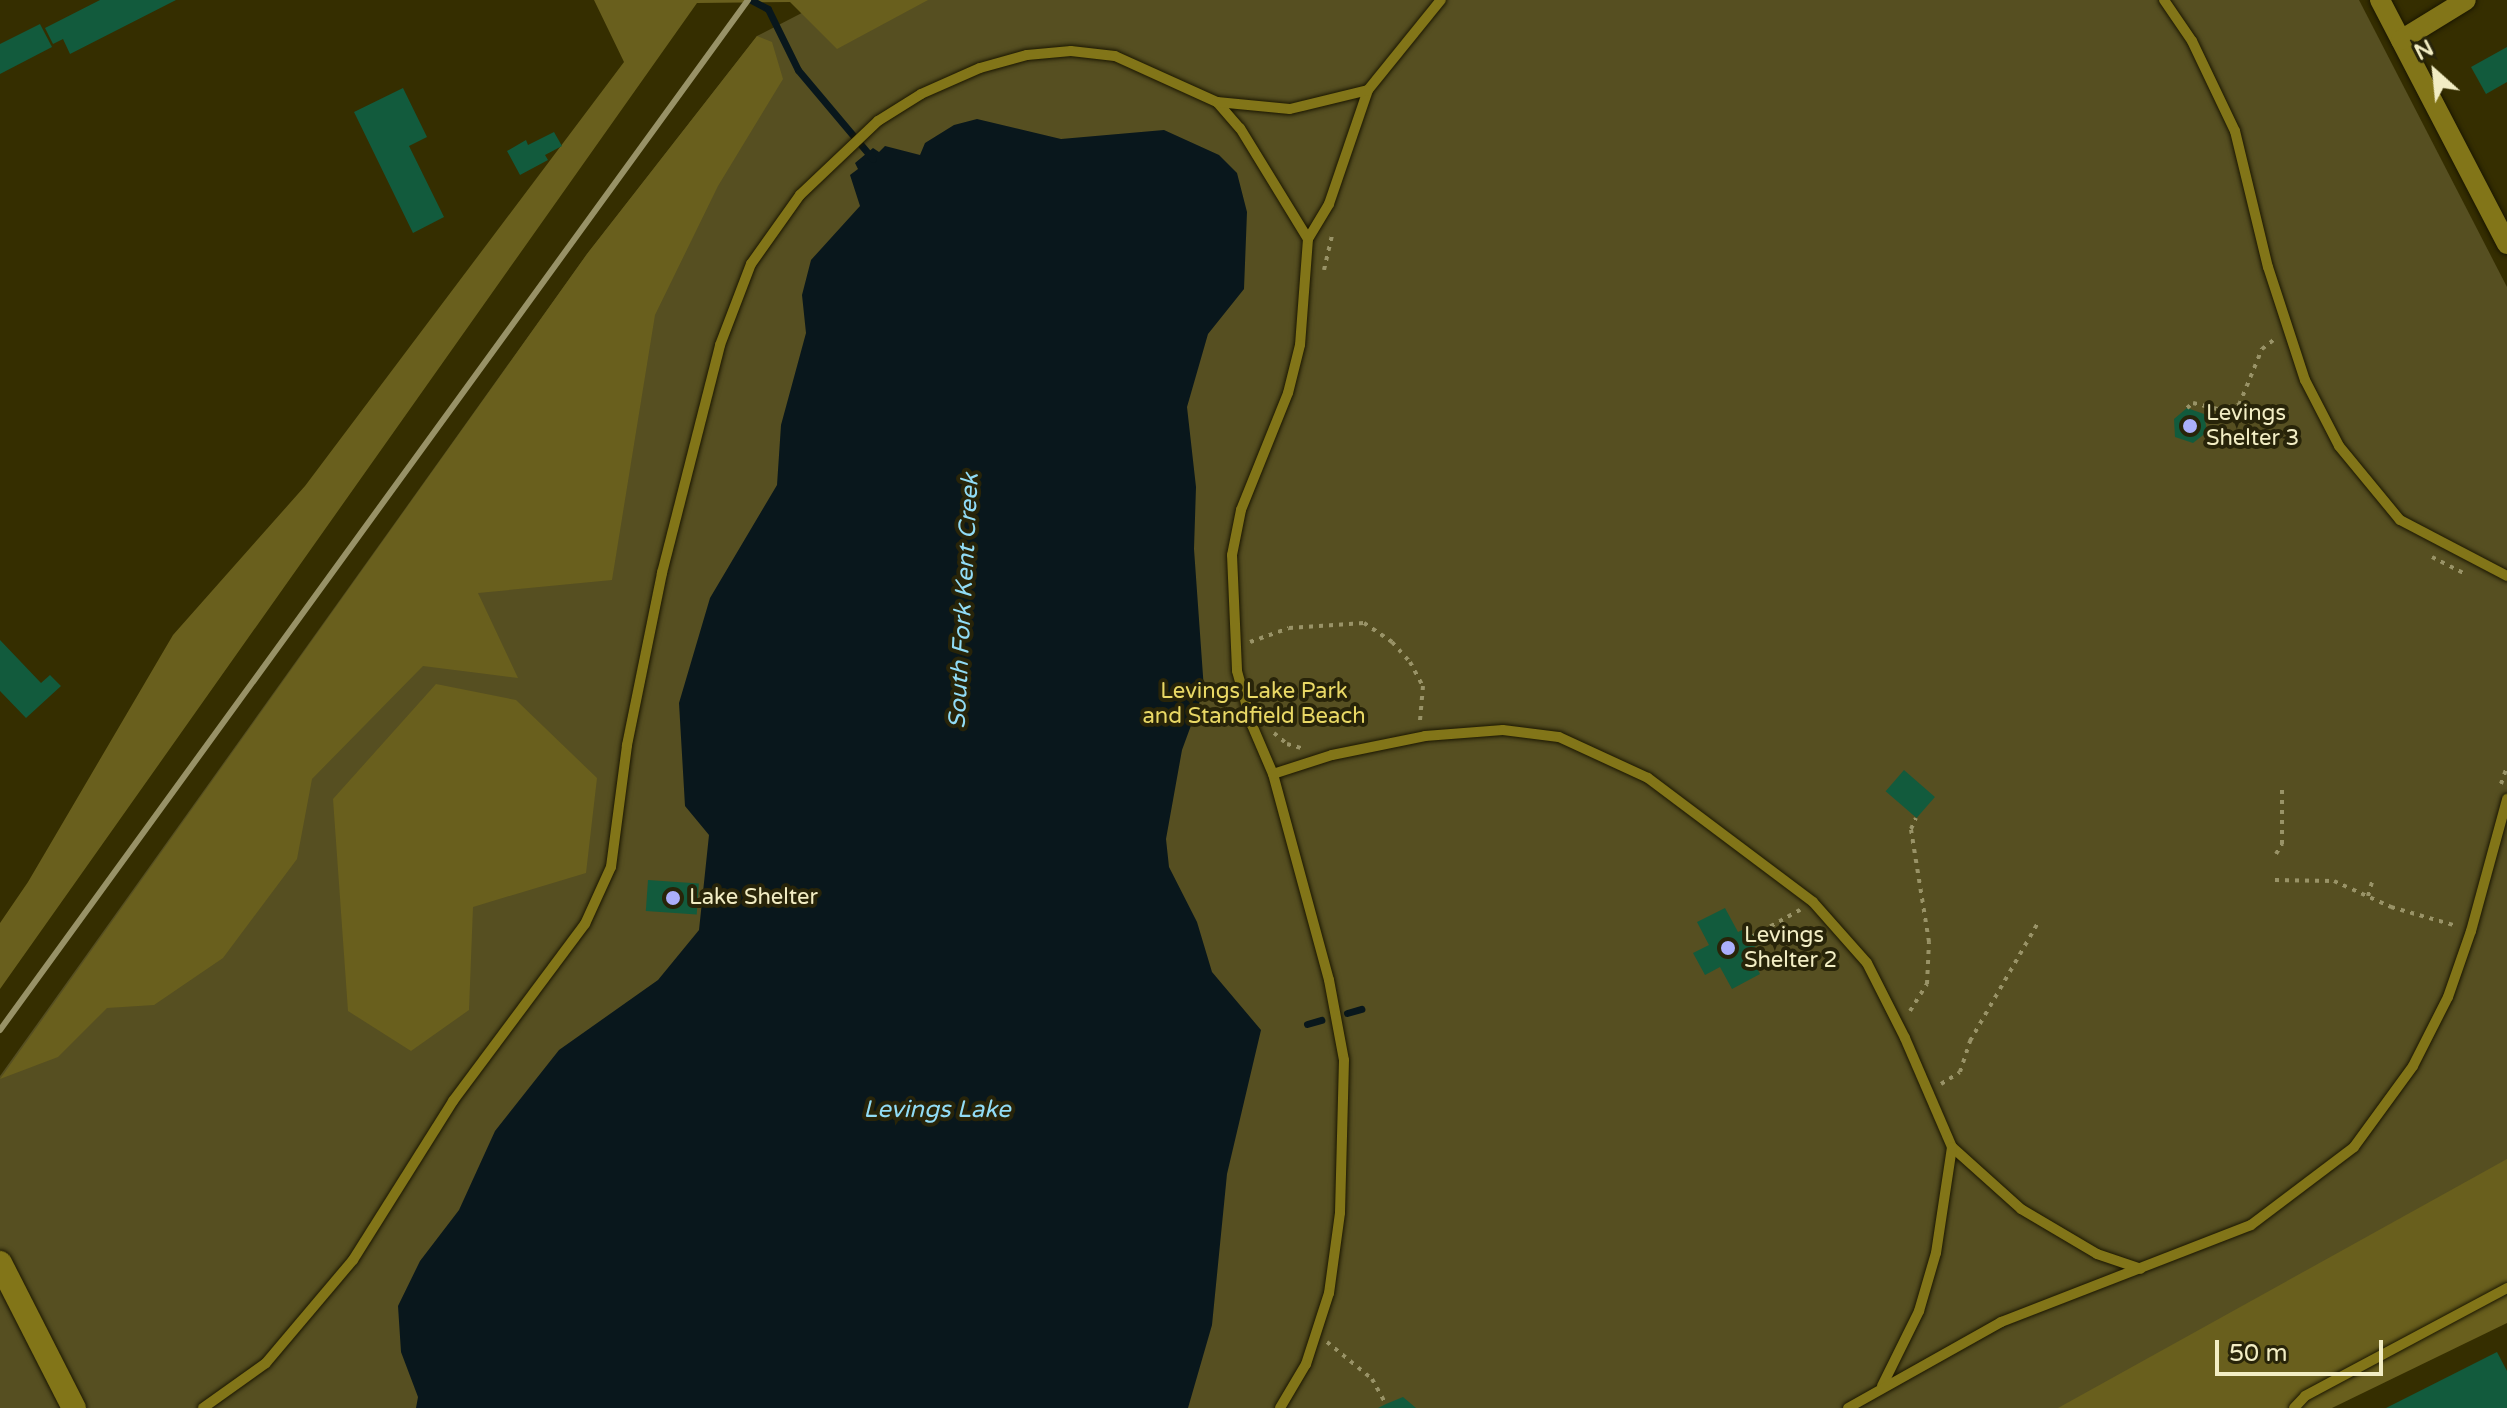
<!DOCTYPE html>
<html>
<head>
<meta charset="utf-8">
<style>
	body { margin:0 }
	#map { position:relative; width:2507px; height:1408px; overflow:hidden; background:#352e00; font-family:"Varela Round",sans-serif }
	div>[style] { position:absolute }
	.green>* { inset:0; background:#564f21 }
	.forest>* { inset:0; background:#695f1d }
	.water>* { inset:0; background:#09171c }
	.stream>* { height:7px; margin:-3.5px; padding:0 3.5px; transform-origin:3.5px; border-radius:3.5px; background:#09171c }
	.building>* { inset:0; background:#125b3d; transform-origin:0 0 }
	.path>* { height:4px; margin-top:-2px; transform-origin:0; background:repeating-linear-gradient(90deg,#999367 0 4px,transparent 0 10px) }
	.roads { filter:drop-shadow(0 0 2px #1a1600) drop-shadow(0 0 2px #1a1600) }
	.service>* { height:10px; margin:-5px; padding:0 5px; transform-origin:5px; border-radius:5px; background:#827518 }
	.minor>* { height:20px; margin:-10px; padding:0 10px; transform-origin:10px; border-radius:10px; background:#827518 }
	.tertiary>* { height:24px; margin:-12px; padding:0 12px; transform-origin:12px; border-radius:12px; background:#827518 }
	.rail>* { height:6px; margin:-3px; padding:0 3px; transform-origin:3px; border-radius:3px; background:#989267 }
	.dots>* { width:22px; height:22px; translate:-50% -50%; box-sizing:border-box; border:4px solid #282409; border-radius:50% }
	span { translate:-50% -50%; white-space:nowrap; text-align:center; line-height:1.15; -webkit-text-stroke:8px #282409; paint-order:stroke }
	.poi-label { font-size:22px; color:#f2edc4 }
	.left { translate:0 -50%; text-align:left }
	.park-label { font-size:22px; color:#e9d865 }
	.water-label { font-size:24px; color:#91dcf6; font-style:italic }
	.north { position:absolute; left:2395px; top:32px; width:80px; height:80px; -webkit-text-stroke:6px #282409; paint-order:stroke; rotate:333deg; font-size:22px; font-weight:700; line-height:32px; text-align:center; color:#f2edc4 }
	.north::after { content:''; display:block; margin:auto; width:28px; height:36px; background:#f2edc4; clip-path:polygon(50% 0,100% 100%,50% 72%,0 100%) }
	.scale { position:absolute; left:2215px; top:1340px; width:168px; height:36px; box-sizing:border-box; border:4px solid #f2edc4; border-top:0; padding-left:10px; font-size:24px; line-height:28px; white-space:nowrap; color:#f2edc4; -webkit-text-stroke:6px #282409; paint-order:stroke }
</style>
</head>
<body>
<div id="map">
	<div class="green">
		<i style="clip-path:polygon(827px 0,2359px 0,2507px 287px,2507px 1264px,2197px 1408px,0 1408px,0 1076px,587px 254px,757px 36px)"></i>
	</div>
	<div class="forest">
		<i style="clip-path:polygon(594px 0,928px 0,837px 49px,790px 2px,697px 3px,0 989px,0 923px,28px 882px,173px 635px,305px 486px,624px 62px)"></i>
		<i style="clip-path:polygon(757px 36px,772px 42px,783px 79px,718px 186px,655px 315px,612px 580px,478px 593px,518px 678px,423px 666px,312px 779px,297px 859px,223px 958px,154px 1005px,107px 1008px,58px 1057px,0 1079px,587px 254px)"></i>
		<i style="clip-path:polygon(436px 684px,516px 700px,597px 778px,586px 873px,473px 907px,469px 1010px,411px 1051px,348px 1011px,333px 799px)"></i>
		<i style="clip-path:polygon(2507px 1159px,2507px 1323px,2332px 1408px,2058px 1408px)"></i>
	</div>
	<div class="water">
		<i style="clip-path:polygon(977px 119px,1061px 139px,1164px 130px,1219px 155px,1237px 173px,1247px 212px,1244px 289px,1208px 334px,1187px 407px,1196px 487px,1194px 549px,1204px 690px,1182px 750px,1166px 839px,1169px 867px,1197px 922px,1212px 972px,1261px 1030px,1227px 1174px,1212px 1325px,1188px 1408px,416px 1408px,418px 1397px,401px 1352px,398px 1306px,420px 1261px,459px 1210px,495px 1131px,559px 1050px,658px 980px,699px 930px,709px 835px,685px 806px,679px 703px,710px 598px,777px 485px,781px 425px,806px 333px,802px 295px,811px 260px,860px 206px,850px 175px,858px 169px,855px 163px,873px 148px,879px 152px,885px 146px,920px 155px,925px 143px,954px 125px)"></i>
	</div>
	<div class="stream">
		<i style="left:751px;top:0;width:19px;rotate:28deg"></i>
		<i style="left:768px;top:9px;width:68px;rotate:63.8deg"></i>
		<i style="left:798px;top:70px;width:116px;rotate:49.9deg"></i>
		<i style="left:1347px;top:1013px;width:15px;rotate:-16deg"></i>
		<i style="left:1307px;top:1024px;width:15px;rotate:-16deg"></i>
	</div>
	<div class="building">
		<i style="clip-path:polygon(100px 0,176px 0,70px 54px,63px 39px,53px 44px,45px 28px)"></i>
		<i style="clip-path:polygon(40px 24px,52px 47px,0 74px,0 44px)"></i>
		<i style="clip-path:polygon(2507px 47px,2507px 82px,2486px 94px,2471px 67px)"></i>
		<i style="clip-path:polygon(403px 88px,427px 137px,409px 146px,444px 217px,413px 233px,354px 112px)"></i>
		<i style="clip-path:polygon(554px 132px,562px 146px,545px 155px,548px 160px,520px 175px,507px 151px,526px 140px,528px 145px)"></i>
		<i style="clip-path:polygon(2187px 408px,2204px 414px,2207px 432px,2193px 443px,2175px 437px,2174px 419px)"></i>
		<i style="clip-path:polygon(0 640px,41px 683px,50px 675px,61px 686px,26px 718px,0 691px)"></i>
		<i style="left:1904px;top:770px;width:41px;height:28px;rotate:41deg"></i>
		<i style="left:648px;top:880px;width:51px;height:31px;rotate:4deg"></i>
		<i style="clip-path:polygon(1725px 908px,1738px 932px,1748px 927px,1758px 945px,1748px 950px,1760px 974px,1732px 989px,1720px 967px,1705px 975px,1693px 953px,1709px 945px,1697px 922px)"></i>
		<i style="clip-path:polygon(2497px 1352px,2507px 1371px,2507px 1408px,2386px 1408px)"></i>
		<i style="clip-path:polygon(1403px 1397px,1416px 1408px,1378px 1408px,1386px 1404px)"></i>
	</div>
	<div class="path">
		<i style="left:1324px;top:270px;width:39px;rotate:-77deg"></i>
		<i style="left:2187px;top:408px;width:8px;rotate:-40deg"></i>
		<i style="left:2193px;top:403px;width:25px;rotate:14deg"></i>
		<i style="left:2217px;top:409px;width:22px;rotate:-10deg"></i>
		<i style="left:2239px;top:405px;width:61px;rotate:-67.7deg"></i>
		<i style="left:2262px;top:349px;width:18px;rotate:-38deg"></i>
		<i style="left:2432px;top:557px;width:39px;rotate:27deg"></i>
		<i style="left:1250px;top:642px;width:41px;rotate:-19.7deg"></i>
		<i style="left:1289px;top:628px;width:75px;rotate:-3.8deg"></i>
		<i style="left:1364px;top:623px;width:34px;rotate:34deg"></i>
		<i style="left:1392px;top:642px;width:27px;rotate:48deg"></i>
		<i style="left:1410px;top:662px;width:27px;rotate:62deg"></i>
		<i style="left:1423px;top:686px;width:35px;rotate:95deg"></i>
		<i style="left:1274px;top:733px;width:17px;rotate:40deg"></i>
		<i style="left:1287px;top:744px;width:15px;rotate:16deg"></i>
		<i style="left:2501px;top:784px;width:18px;rotate:-71deg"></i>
		<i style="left:2276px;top:854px;width:12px;rotate:-59deg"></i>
		<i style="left:2282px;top:844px;width:59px;rotate:-90deg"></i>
		<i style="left:2275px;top:880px;width:59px;rotate:1deg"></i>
		<i style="left:2334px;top:881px;width:63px;rotate:24.5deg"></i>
		<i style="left:2391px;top:907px;width:69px;rotate:16.1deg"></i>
		<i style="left:2368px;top:896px;width:18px;rotate:-74deg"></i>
		<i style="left:1753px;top:936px;width:54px;rotate:-29deg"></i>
		<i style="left:1910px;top:1011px;width:32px;rotate:-58deg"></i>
		<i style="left:1927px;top:984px;width:42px;rotate:-87.3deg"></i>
		<i style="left:1929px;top:942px;width:114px;rotate:-99.1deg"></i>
		<i style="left:1911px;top:829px;width:12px;rotate:-66deg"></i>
		<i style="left:1941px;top:1084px;width:22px;rotate:-32deg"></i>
		<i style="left:1960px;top:1072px;width:33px;rotate:-72deg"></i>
		<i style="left:1970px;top:1041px;width:138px;rotate:-60.1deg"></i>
		<i style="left:1327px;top:1342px;width:58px;rotate:39.4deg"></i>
		<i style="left:1372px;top:1379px;width:29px;rotate:61deg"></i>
	</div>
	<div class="roads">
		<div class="service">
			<i style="left:2164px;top:0;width:50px;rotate:55.7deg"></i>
			<i style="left:2192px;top:41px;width:100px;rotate:64.5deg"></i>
			<i style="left:2235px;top:131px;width:140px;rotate:76.4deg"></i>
			<i style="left:2268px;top:267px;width:119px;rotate:71.9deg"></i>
			<i style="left:2305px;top:380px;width:74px;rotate:62.7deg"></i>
			<i style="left:2339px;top:446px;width:96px;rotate:50.5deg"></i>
			<i style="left:2400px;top:520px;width:121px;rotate:27.6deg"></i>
			<i style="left:1217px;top:102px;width:35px;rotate:49deg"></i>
			<i style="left:1240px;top:128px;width:130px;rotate:58.5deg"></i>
			<i style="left:1308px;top:239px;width:106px;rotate:94.3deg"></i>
			<i style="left:1300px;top:345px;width:49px;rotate:104deg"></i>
			<i style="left:1288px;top:393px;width:126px;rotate:111.9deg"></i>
			<i style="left:1241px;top:510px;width:46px;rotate:101.3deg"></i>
			<i style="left:1232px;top:555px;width:116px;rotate:87.5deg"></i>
			<i style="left:1237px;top:671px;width:56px;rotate:74.5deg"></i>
			<i style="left:1252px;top:725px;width:53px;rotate:66.8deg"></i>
			<i style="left:1273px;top:774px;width:213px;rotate:74.8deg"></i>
			<i style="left:1329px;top:980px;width:81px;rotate:79.4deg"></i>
			<i style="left:1344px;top:1060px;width:153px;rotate:91.5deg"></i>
			<i style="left:1340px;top:1213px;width:81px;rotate:97.8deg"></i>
			<i style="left:1329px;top:1293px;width:75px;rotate:107.9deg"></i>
			<i style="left:1306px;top:1364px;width:51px;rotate:120.6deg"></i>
			<i style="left:1308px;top:239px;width:41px;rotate:-59deg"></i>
			<i style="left:1329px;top:204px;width:120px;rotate:-71.1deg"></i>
			<i style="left:1368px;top:90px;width:116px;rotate:-51deg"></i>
			<i style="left:1273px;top:774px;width:62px;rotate:-17.9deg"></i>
			<i style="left:1332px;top:755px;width:95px;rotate:-11.5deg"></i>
			<i style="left:1425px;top:736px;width:78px;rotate:-4.4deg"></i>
			<i style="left:1503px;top:730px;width:56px;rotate:7.1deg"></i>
			<i style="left:1559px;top:737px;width:98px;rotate:24.7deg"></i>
			<i style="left:1648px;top:778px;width:206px;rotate:36.9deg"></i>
			<i style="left:1813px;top:902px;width:81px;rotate:48.5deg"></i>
			<i style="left:1867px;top:963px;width:84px;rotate:63.1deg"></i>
			<i style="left:1905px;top:1038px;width:119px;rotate:66.7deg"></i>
			<i style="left:1952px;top:1147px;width:93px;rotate:41.9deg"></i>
			<i style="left:2021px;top:1209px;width:88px;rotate:30.6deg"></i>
			<i style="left:2097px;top:1254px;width:46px;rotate:18.8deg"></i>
			<i style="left:1882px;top:1386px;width:84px;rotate:-63.7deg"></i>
			<i style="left:1919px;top:1311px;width:60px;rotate:-73.7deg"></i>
			<i style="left:1936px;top:1253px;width:107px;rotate:-81.4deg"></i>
			<i style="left:203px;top:1408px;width:77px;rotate:-35.5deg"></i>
			<i style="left:266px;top:1363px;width:135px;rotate:-49.8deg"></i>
			<i style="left:353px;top:1260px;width:188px;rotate:-57.8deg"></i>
			<i style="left:453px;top:1101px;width:221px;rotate:-53.3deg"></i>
			<i style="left:585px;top:924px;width:63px;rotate:-65.5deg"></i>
			<i style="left:611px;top:867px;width:123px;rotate:-82.5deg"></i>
			<i style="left:627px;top:745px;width:176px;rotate:-78.5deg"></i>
			<i style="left:662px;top:573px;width:235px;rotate:-75.7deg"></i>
			<i style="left:720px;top:345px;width:87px;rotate:-69.1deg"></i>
			<i style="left:751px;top:264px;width:85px;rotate:-54.6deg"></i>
			<i style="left:800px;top:195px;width:108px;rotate:-43.5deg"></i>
			<i style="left:878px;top:121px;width:51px;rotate:-32.1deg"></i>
			<i style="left:921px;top:94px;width:64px;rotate:-23.8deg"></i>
			<i style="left:980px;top:68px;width:49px;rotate:-15.5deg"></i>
			<i style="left:1027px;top:55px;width:44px;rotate:-5.2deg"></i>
			<i style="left:1071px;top:51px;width:44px;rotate:6.5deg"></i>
			<i style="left:1115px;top:56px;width:112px;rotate:24.3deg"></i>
			<i style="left:1217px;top:102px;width:73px;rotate:5.5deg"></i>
			<i style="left:1290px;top:109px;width:80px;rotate:-13.7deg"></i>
			<i style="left:1848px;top:1408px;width:176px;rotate:-29.3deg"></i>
			<i style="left:2001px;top:1322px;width:268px;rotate:-21.2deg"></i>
			<i style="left:2251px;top:1225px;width:129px;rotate:-37.1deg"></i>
			<i style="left:2354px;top:1147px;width:100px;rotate:-53.9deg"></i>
			<i style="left:2413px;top:1066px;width:77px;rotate:-63.1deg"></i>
			<i style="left:2448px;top:997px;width:70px;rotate:-70.8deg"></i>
			<i style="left:2471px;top:931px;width:137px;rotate:-74.7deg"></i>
			<i style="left:2294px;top:1408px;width:16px;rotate:-47deg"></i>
			<i style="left:2305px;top:1396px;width:229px;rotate:-28.1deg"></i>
		</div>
		<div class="minor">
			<i style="left:2380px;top:0;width:275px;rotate:62.5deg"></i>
			<i style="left:2401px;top:40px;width:76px;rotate:-31.6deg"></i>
		</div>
		<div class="tertiary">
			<i style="left:0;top:1263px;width:163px;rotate:63deg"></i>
		</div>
	</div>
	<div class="rail">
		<i style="left:0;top:1030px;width:1273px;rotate:-54.01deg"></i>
	</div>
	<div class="dots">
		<i style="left:2190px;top:426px;background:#abaffb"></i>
		<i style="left:673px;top:898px;background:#abaffb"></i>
		<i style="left:1728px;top:948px;background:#abaffb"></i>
	</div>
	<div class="poi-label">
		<span class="left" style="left:2206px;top:426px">Levings<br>Shelter 3</span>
		<span class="left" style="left:689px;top:898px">Lake Shelter</span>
		<span class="left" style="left:1744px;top:948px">Levings<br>Shelter 2</span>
	</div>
	<div class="park-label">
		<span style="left:1254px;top:704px">Levings Lake Park<br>and Standfield Beach</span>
	</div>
	<div class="water-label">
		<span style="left:964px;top:601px;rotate:-87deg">South Fork Kent Creek</span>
		<span style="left:937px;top:1110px">Levings Lake</span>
	</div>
	<div class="north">N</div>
	<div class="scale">50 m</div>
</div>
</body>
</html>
